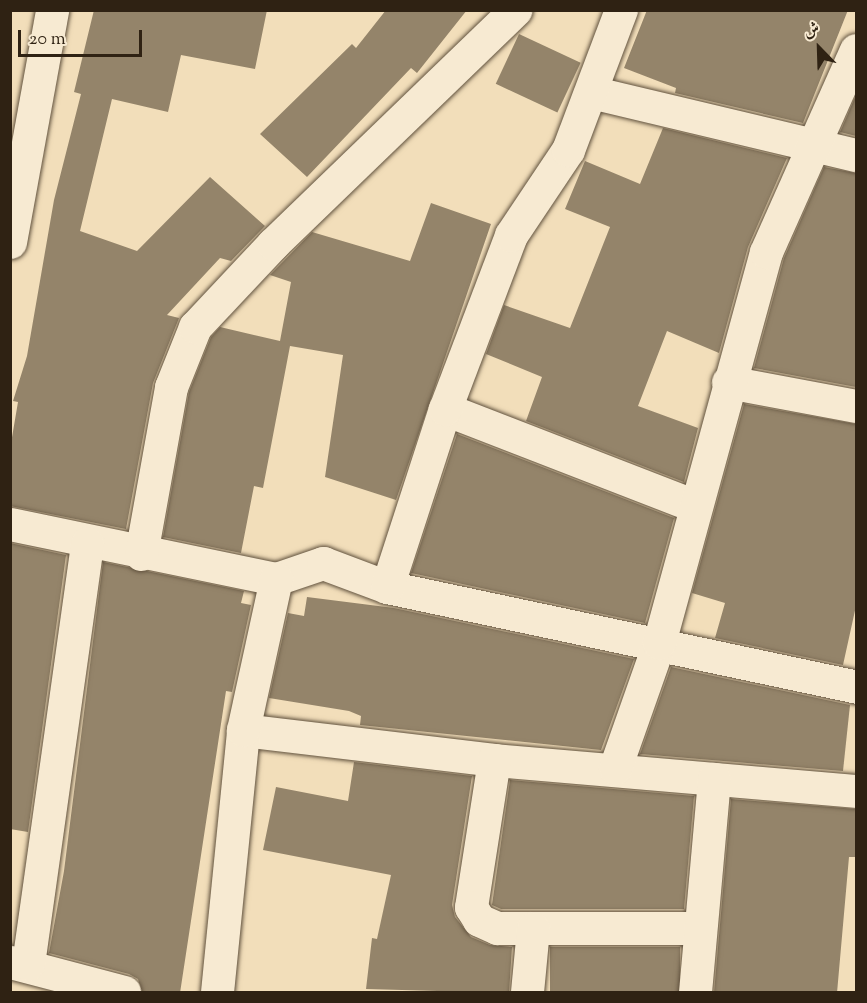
<!DOCTYPE html>
<html>
<head>
<meta charset="utf-8">
<style>
	body { margin:0 }
	#map { position:relative; width:867px; height:1003px; overflow:hidden; background:#f2deba; font-family:"Sorts Mill Goudy",Amiri,serif }
	div>[style] { position:absolute }
	.building>* { inset:0; background:#94846a; transform-origin:0 0 }
	.roads { filter:drop-shadow(0 0 2px #60513d) drop-shadow(0 0 2px #60513d) }
	.street>* { height:33px; margin:-16.5px; padding:0 16.5px; transform-origin:16.5px; border-radius:16.5px; background:#f7ead2 }
	span { translate:-50% -50%; white-space:nowrap; text-align:center; line-height:1.15; -webkit-text-stroke:6px #f7ead2; paint-order:stroke }
	.frame { position:absolute; inset:0; border:12px solid #2f2213; pointer-events:none }
	.north { position:absolute; left:789px; top:18px; width:60px; height:60px; -webkit-text-stroke:4px #f7ead2; paint-order:stroke; rotate:337deg; font-size:16px; font-weight:700; line-height:24px; text-align:center; color:#2f2213 }
	.north::after { content:''; display:block; margin:auto; width:21px; height:27px; background:#2f2213; clip-path:polygon(50% 0,100% 100%,50% 72%,0 100%) }
	.scale { position:absolute; left:18px; top:30px; width:124px; height:27px; box-sizing:border-box; border:3px solid #2f2213; border-top:0; padding-left:8px; font-size:18px; line-height:21px; white-space:nowrap; color:#2f2213; -webkit-text-stroke:4px #f7ead2; paint-order:stroke }
</style>
</head>
<body>
<div id="map">
	<div class="building">
		<i style="clip-path:polygon(94px 10px,267px 10px,255px 69px,181px 55px,168px 112px,112px 99px,80px 231px,137px 251px,210px 177px,265px 226px,231px 261px,220px 258px,167px 315px,179px 318px,153px 383px,126px 529px,10px 506px,10px 449px,18px 402px,13px 401px,27px 356px,54px 200px,81px 94px,74px 92px)"></i>
		<i style="clip-path:polygon(386px 10px,467px 10px,417px 73px,411px 68px,307px 177px,260px 134px,352px 44px,356px 48px)"></i>
		<i style="clip-path:polygon(647px 10px,848px 10px,803px 123px,675px 93px,676px 88px,624px 68px)"></i>
		<i style="left:519px;top:34px;width:68px;height:55px;rotate:25deg"></i>
		<i style="clip-path:polygon(856px 95px,856px 136px,840px 132px)"></i>
		<i style="clip-path:polygon(663px 128px,787px 158px,748px 247px,719px 353px,667px 331px,638px 406px,698px 428px,684px 482px,526px 421px,542px 377px,486px 354px,504px 305px,570px 328px,610px 227px,565px 209px,585px 161px,640px 184px)"></i>
		<i style="clip-path:polygon(824px 167px,856px 173px,856px 387px,754px 368px,784px 258px)"></i>
		<i style="clip-path:polygon(431px 203px,491px 224px,396px 500px,325px 477px,343px 355px,290px 346px,263px 488px,254px 486px,241px 553px,163px 537px,189px 392px,211px 337px,220px 327px,280px 341px,291px 282px,270px 275px,312px 232px,410px 261px)"></i>
		<i style="clip-path:polygon(744px 404px,856px 424px,856px 606px,843px 665px,715px 638px,725px 603px,692px 593px)"></i>
		<i style="clip-path:polygon(457px 434px,674px 518px,645px 623px,411px 573px)"></i>
		<i style="clip-path:polygon(10px 543px,66px 555px,28px 832px,10px 829px)"></i>
		<i style="clip-path:polygon(103px 562px,244px 591px,241px 603px,251px 605px,232px 692px,226px 691px,180px 993px,142px 993px,138px 979px,129px 974px,49px 953px,64px 871px)"></i>
		<i style="clip-path:polygon(307px 597px,394px 608px,634px 659px,601px 750px,360px 725px,361px 716px,349px 711px,269px 698px,288px 613px,304px 616px)"></i>
		<i style="clip-path:polygon(671px 667px,850px 705px,843px 771px,640px 754px)"></i>
		<i style="clip-path:polygon(354px 762px,472px 776px,452px 905px,455px 917px,471px 937px,490px 945px,512px 947px,509px 993px,366px 989px,372px 938px,377px 939px,391px 875px,263px 850px,276px 787px,348px 801px)"></i>
		<i style="clip-path:polygon(510px 780px,694px 796px,684px 909px,501px 909px,492px 905px)"></i>
		<i style="clip-path:polygon(731px 799px,856px 809px,856px 857px,849px 857px,837px 993px,714px 993px)"></i>
		<i style="left:550px;top:947px;width:130px;height:46px"></i>
	</div>
	<div class="roads">
		<div class="street">
			<i style="left:591px;top:92px;width:272px;rotate:13.4deg"></i>
			<i style="left:10px;top:242px;width:236px;rotate:-79.7deg"></i>
			<i style="left:728px;top:382px;width:130px;rotate:10.6deg"></i>
			<i style="left:445px;top:409px;width:268px;rotate:21.2deg"></i>
			<i style="left:10px;top:524px;width:272px;rotate:11.7deg"></i>
			<i style="left:276px;top:579px;width:50px;rotate:-18.8deg"></i>
			<i style="left:323px;top:563px;width:68px;rotate:20.6deg"></i>
			<i style="left:387px;top:587px;width:480px;rotate:12deg"></i>
			<i style="left:141px;top:554px;width:170px;rotate:-79.8deg"></i>
			<i style="left:171px;top:387px;width:65px;rotate:-68.2deg"></i>
			<i style="left:195px;top:327px;width:114px;rotate:-46.8deg"></i>
			<i style="left:273px;top:244px;width:337px;rotate:-44deg"></i>
			<i style="left:387px;top:587px;width:187px;rotate:-72deg"></i>
			<i style="left:445px;top:409px;width:186px;rotate:-69.2deg"></i>
			<i style="left:511px;top:235px;width:102px;rotate:-56.2deg"></i>
			<i style="left:568px;top:150px;width:150px;rotate:-69.3deg"></i>
			<i style="left:243px;top:730px;width:253px;rotate:6.8deg"></i>
			<i style="left:494px;top:760px;width:363px;rotate:4.9deg"></i>
			<i style="left:494px;top:760px;width:149px;rotate:98.9deg"></i>
			<i style="left:471px;top:907px;width:15px;rotate:58deg"></i>
			<i style="left:479px;top:920px;width:20px;rotate:24deg"></i>
			<i style="left:497px;top:928px;width:203px"></i>
			<i style="left:615px;top:768px;width:133px;rotate:-70.6deg"></i>
			<i style="left:659px;top:643px;width:405px;rotate:-74.7deg"></i>
			<i style="left:766px;top:252px;width:221px;rotate:-66deg"></i>
			<i style="left:10px;top:962px;width:118px;rotate:14.7deg"></i>
			<i style="left:28px;top:964px;width:425px;rotate:-82deg"></i>
			<i style="left:217px;top:992px;width:263px;rotate:-84.3deg"></i>
			<i style="left:243px;top:730px;width:155px;rotate:-77.7deg"></i>
			<i style="left:527px;top:992px;width:64px;rotate:-84.6deg"></i>
			<i style="left:695px;top:992px;width:214px;rotate:-84.9deg"></i>
		</div>
	</div>
	<div class="frame"></div>
	<div class="north">ش</div>
	<div class="scale">20 m</div>
</div>
</body>
</html>
